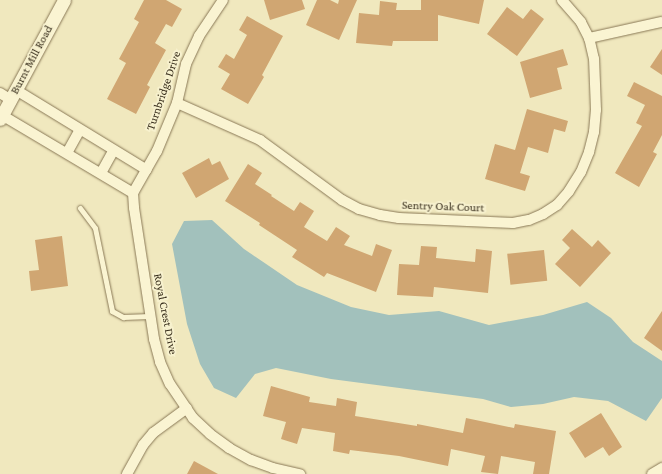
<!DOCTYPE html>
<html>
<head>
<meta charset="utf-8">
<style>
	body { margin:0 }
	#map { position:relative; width:662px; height:474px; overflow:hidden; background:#f0e8be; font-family:"Crimson Pro",serif }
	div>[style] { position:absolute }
	.water>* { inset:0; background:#a2c1bc }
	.building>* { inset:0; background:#d0a672; transform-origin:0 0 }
	.roads { filter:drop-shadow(0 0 1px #897856) drop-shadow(0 0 1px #897856) }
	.service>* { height:5px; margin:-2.5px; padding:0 2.5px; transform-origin:2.5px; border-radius:2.5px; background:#faf4d2 }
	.minor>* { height:10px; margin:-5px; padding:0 5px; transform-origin:5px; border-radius:5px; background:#faf4d2 }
	.tertiary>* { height:13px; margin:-6.5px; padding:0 6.5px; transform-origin:6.5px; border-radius:6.5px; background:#faf4d2 }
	span { translate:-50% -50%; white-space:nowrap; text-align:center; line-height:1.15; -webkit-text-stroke:4px #f7f1ce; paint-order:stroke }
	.street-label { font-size:12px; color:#372d1b }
</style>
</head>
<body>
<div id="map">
	<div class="water">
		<i style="clip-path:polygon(212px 220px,244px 249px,297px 285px,351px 307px,389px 315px,439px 311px,489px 325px,543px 315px,587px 302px,611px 318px,633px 342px,662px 361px,662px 398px,646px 421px,608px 401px,574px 397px,543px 404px,511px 407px,483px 399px,331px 379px,276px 368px,255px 374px,236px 398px,214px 388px,200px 364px,187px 324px,172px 244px,184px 221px)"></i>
	</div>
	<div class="building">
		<i style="clip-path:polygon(144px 0,166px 0,182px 9px,172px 27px,166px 24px,155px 43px,166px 50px,147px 85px,150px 87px,136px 114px,107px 99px,126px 63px,119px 59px,139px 22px,134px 19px)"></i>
		<i style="clip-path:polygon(264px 0,302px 0,305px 9px,270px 20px)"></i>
		<i style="clip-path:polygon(317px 0,330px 0,338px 4px,339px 0,357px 0,339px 40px,306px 25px)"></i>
		<i style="clip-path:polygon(421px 0,484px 0,479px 24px,438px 15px,438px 41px,393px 41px,392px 46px,356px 43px,359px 13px,379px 15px,380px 1px,397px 3px,396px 10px,421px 10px)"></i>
		<i style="clip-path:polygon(507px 7px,523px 19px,531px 9px,544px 19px,517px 56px,487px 34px)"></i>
		<i style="clip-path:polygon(247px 16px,283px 36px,262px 75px,264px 77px,248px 104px,221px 89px,230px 74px,218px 67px,226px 54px,234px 59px,247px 35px,239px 30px)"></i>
		<i style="clip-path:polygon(563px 49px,568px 65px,557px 68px,562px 89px,530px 98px,520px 62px)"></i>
		<i style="clip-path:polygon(662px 49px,662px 75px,650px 67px)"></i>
		<i style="clip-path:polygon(634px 82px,662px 96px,662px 135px,653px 152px,657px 154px,639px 187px,615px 173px,642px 126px,636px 123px,645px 105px,627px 96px)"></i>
		<i style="clip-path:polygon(527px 109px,568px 121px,565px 132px,554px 129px,548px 153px,528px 147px,520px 173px,530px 176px,525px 191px,485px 179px,495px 144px,515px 150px)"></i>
		<i style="clip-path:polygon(209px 158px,212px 165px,220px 161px,229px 179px,196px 198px,182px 173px)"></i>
		<i style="clip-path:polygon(248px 164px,262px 173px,255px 184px,272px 195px,271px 196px,294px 211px,300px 202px,314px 211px,304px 227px,327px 241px,336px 227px,350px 236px,344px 245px,372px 256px,376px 244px,392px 250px,376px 292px,327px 273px,324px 277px,292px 257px,297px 250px,259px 225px,260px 223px,225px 201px)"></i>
		<i style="clip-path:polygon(572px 229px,592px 247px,598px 240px,611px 253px,580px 287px,555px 264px,570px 248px,562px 240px)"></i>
		<i style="clip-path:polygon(62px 236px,68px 286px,31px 291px,29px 271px,39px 270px,35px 240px)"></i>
		<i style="clip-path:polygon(421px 246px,437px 247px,436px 258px,475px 262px,476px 249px,492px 251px,488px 293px,434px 287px,433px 297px,397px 295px,399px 264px,419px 265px)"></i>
		<i style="left:544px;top:250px;width:31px;height:37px;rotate:84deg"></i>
		<i style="clip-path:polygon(662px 311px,662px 351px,644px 338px)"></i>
		<i style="clip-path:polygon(271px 386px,310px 397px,309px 402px,336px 406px,337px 398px,357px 402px,355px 416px,417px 426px,417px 424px,463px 433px,466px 418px,514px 428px,515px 424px,556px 431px,549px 474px,533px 474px,535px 462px,501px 456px,498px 474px,481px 472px,485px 456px,451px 449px,448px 466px,399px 456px,350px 450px,349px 454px,333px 451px,335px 433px,302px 428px,297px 444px,281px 439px,286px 422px,263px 416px)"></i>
		<i style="clip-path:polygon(601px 413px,622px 447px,609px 456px,603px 447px,585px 458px,569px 433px)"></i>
		<i style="clip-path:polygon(194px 461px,218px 474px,187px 474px)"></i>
	</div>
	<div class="roads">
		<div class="service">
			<i style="left:80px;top:208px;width:25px;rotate:53deg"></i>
			<i style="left:95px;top:228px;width:85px;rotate:78.4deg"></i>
			<i style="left:112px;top:311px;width:13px;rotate:29deg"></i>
			<i style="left:123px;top:317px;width:27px;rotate:-2deg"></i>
		</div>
		<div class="minor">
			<i style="left:589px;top:38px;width:74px;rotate:-12.5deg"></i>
			<i style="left:16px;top:90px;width:153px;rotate:31.4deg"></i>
			<i style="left:0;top:93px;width:13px;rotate:32deg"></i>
			<i style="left:177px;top:103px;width:91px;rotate:24deg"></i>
			<i style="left:260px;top:140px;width:102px;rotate:36.2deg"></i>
			<i style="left:342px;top:200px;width:19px;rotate:28deg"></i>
			<i style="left:359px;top:209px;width:22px;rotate:16deg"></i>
			<i style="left:380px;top:215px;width:19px;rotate:9deg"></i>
			<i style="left:399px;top:218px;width:114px;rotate:2.5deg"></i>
			<i style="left:513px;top:223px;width:16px;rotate:-11deg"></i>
			<i style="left:529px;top:220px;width:15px;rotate:-23deg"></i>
			<i style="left:543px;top:214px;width:17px;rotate:-33deg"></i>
			<i style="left:557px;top:205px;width:18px;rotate:-49deg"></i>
			<i style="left:569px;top:191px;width:22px;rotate:-58deg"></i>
			<i style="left:581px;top:172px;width:22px;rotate:-68deg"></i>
			<i style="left:589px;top:152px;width:21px;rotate:-76deg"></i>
			<i style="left:594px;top:132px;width:22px;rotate:-85deg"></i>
			<i style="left:596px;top:110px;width:51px;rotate:-92.2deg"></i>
			<i style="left:594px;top:59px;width:22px;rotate:-103deg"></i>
			<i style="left:589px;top:38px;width:18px;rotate:-117deg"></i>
			<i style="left:581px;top:22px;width:29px;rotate:-131deg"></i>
			<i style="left:0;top:114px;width:155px;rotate:30.7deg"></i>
			<i style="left:67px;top:153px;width:26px;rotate:-61deg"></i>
			<i style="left:101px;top:173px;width:26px;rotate:-61deg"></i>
			<i style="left:133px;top:193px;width:15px;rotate:86deg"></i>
			<i style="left:134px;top:208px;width:133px;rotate:81.3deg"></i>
			<i style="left:154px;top:339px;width:24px;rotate:75deg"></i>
			<i style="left:160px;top:362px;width:24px;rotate:66deg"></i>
			<i style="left:170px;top:384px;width:41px;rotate:55.9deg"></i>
			<i style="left:193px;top:418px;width:23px;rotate:43deg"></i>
			<i style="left:210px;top:434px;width:24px;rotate:36deg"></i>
			<i style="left:229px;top:448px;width:25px;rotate:29deg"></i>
			<i style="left:251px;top:460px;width:23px;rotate:20deg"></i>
			<i style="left:273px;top:468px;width:28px;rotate:13deg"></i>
			<i style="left:133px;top:193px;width:48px;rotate:-60.3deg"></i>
			<i style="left:157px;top:151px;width:52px;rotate:-67.4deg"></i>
			<i style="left:177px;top:103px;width:40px;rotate:-77deg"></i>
			<i style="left:186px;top:64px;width:31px;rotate:-65deg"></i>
			<i style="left:199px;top:36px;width:43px;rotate:-56.3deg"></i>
			<i style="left:127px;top:474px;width:33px;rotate:-61deg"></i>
			<i style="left:143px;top:445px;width:16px;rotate:-50deg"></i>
			<i style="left:153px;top:433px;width:42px;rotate:-36.3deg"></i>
			<i style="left:652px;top:474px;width:12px;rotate:-31deg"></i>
		</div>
		<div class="tertiary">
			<i style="left:0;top:119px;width:135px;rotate:-61.7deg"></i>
		</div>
	</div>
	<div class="street-label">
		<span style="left:32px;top:60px;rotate:-62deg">Burnt Mill Road</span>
		<span style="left:164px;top:91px;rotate:-71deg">Turnbridge Drive</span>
		<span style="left:443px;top:207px;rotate:2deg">Sentry Oak Court</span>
		<span style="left:165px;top:314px;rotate:79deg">Royal Crest Drive</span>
	</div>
</div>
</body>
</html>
